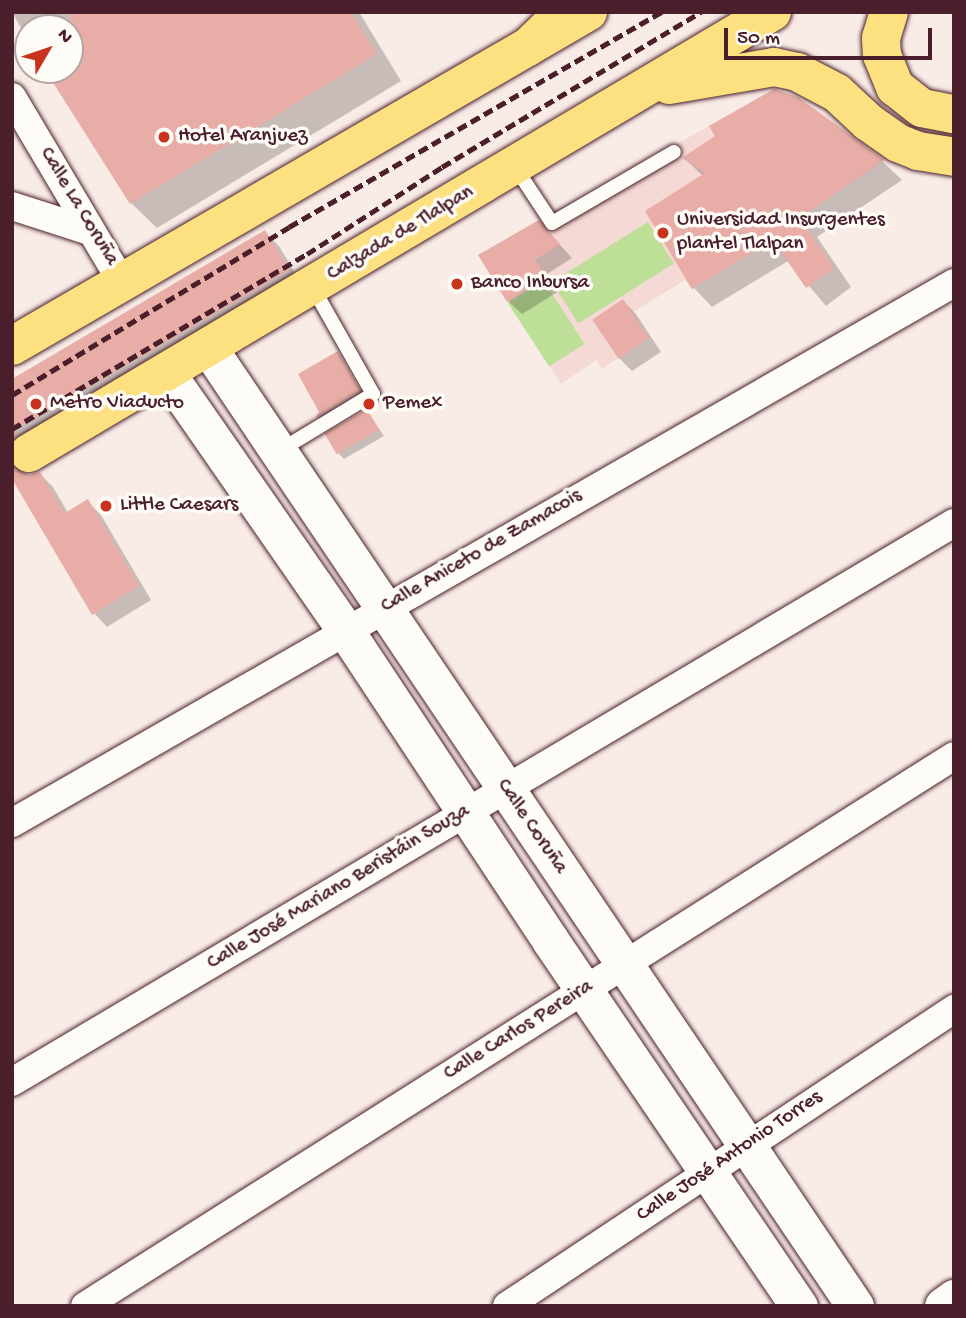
<!DOCTYPE html>
<html>
<head>
<meta charset="utf-8">
<style>
	body { margin:0 }
	#map { position:relative; width:966px; height:1318px; overflow:hidden; background:#f9ece7; font-family:"Gochi Hand",sans-serif }
	div>[style] { position:absolute }
	.built>* { inset:0; background:#f4d9d4 }
	.green>* { inset:0; background:#bddf98; transform-origin:0 0 }
	.shadow>* { inset:0; background:#0003 }
	.building>* { inset:0; background:#e7ada6; transform-origin:0 0 }
	.roads { filter:drop-shadow(0 0 2px #4a1f2b) drop-shadow(0 0 2px #4a1f2b) }
	.service>* { height:14px; margin:-7px; padding:0 7px; transform-origin:7px; border-radius:7px; background:#fdfcf7 }
	.minor>* { height:28px; margin:-14px; padding:0 14px; transform-origin:14px; border-radius:14px; background:#fdfcf7 }
	.tertiary>* { height:37px; margin:-18.5px; padding:0 18.5px; transform-origin:18.5px; border-radius:18.5px; background:#fdfcf7 }
	.trunk>* { height:38px; margin:-19px; padding:0 19px; transform-origin:19px; border-radius:19px; background:#fde080 }
	.motorway>* { height:38px; margin:-19px; padding:0 19px; transform-origin:19px; border-radius:19px; background:#fde080 }
	.rail>* { height:5px; margin-top:-2.5px; transform-origin:0; background:repeating-linear-gradient(90deg,#4a1f2b 0 10px,transparent 0 15px) }
	.dots>* { width:19px; height:19px; translate:-50% -50%; box-sizing:border-box; border:4px solid #fdfcf7; border-radius:50% }
	span { translate:-50% -50%; white-space:nowrap; text-align:center; line-height:1.15; -webkit-text-stroke:7px #fdfcf7; paint-order:stroke }
	.poi-label { font-size:21px; color:#4a1f2b }
	.left { translate:0 -50%; text-align:left }
	.street-label { font-size:21px; color:#4a1f2b }
	.frame { position:absolute; inset:0; border:14px solid #4a1f2b; pointer-events:none }
	.north { position:absolute; left:14px; top:14px; width:70px; height:70px; box-sizing:border-box; background:#fdfcf7; border:2px solid #b5a4a5; border-radius:50%; rotate:51deg; font-size:19px; font-weight:700; line-height:28px; text-align:center; color:#4a1f2b }
	.north::after { content:''; display:block; margin:auto; width:24px; height:32px; background:#c8321e; clip-path:polygon(50% 0,100% 100%,50% 72%,0 100%) }
	.scale { position:absolute; left:724px; top:28px; width:208px; height:32px; box-sizing:border-box; border:4px solid #4a1f2b; border-top:0; padding-left:9px; font-size:21px; line-height:24px; white-space:nowrap; color:#4a1f2b; -webkit-text-stroke:5px #fdfcf7; paint-order:stroke }
</style>
</head>
<body>
<div id="map">
	<div class="built">
		<i style="clip-path:polygon(775px 89px,794px 95px,888px 158px,800px 218px,834px 268px,806px 288px,772px 240px,692px 289px,685px 280px,633px 312px,649px 338px,602px 369px,596px 360px,561px 384px,478px 255px)"></i>
	</div>
	<div class="green">
		<i style="left:648px;top:222px;width:49px;height:113px;rotate:58deg"></i>
		<i style="left:543px;top:280px;width:76px;height:42px;rotate:57deg"></i>
	</div>
	<div class="shadow">
		<i style="clip-path:polygon(12px 12px,359px 12px,401px 81px,157px 228px,131px 203px,47px 70px,70px 70px,70px 28px,28px 28px,28px 40px)"></i>
		<i style="clip-path:polygon(798px 99px,883px 162px,902px 180px,817px 237px,851px 287px,826px 306px,788px 261px,712px 307px,694px 288px,647px 212px,703px 176px,684px 158px)"></i>
		<i style="clip-path:polygon(265px 232px,279px 246px,301px 283px,20px 468px,22px 475px,29px 477px,40px 474px,53px 487px,68px 513px,87px 501px,101px 515px,151px 600px,107px 627px,94px 613px,12px 476px,12px 381px)"></i>
		<i style="clip-path:polygon(552px 236px,572px 258px,547px 274px,559px 291px,522px 314px,508px 301px,480px 255px)"></i>
		<i style="clip-path:polygon(623px 301px,636px 314px,661px 352px,632px 371px,619px 358px)"></i>
		<i style="clip-path:polygon(337px 353px,365px 397px,323px 423px,318px 417px)"></i>
		<i style="clip-path:polygon(367px 411px,384px 436px,344px 459px,338px 453px)"></i>
	</div>
	<div class="building">
		<i style="clip-path:polygon(70px 12px,351px 12px,377px 54px,130px 204px,45px 70px,70px 70px)"></i>
		<i style="clip-path:polygon(774px 89px,799px 98px,884px 160px,800px 218px,834px 268px,806px 288px,773px 240px,692px 289px,645px 211px,705px 173px,682px 158px,715px 136px,709px 126px)"></i>
		<i style="clip-path:polygon(539px 220px,560px 244px,535px 260px,547px 277px,507px 302px,478px 255px)"></i>
		<i style="clip-path:polygon(265px 230px,289px 270px,15px 430px,18px 434px,12px 440px,12px 379px)"></i>
		<i style="left:623px;top:299px;width:47px;height:37px;rotate:56deg"></i>
		<i style="clip-path:polygon(338px 351px,360px 390px,315px 418px,319px 412px,298px 374px)"></i>
		<i style="left:367px;top:409px;width:24px;height:49px;rotate:60deg"></i>
		<i style="clip-path:polygon(12px 466px,29px 475px,40px 472px,65px 513px,88px 499px,139px 586px,92px 615px,12px 479px)"></i>
	</div>
	<div class="roads">
		<div class="service">
			<i style="left:515px;top:167px;width:67px;rotate:56.5deg"></i>
			<i style="left:552px;top:223px;width:141px;rotate:-30.2deg"></i>
			<i style="left:279px;top:451px;width:110px;rotate:-31.2deg"></i>
			<i style="left:373px;top:394px;width:122px;rotate:-119.5deg"></i>
		</div>
		<div class="minor">
			<i style="left:12px;top:97px;width:215px;rotate:59.3deg"></i>
			<i style="left:12px;top:206px;width:82px;rotate:17.8deg"></i>
			<i style="left:12px;top:823px;width:1086px;rotate:-29.82deg"></i>
			<i style="left:12px;top:1082px;width:1095px;rotate:-30.69deg"></i>
			<i style="left:85px;top:1306px;width:1028px;rotate:-32.33deg"></i>
			<i style="left:507px;top:1306px;width:537px;rotate:-33.6deg"></i>
		</div>
		<div class="tertiary">
			<i style="left:208px;top:347px;width:1157px;rotate:55.99deg"></i>
			<i style="left:166px;top:372px;width:314px;rotate:55.2deg"></i>
			<i style="left:345px;top:630px;width:372px;rotate:56.5deg"></i>
			<i style="left:550px;top:940px;width:443px;rotate:55.8deg"></i>
			<i style="left:943px;top:1306px;width:14px;rotate:-36deg"></i>
		</div>
		<div class="trunk">
			<i style="left:669px;top:85px;width:107px;rotate:-9.7deg"></i>
			<i style="left:774px;top:67px;width:24px;rotate:12deg"></i>
			<i style="left:797px;top:72px;width:45px;rotate:27.7deg"></i>
			<i style="left:837px;top:93px;width:42px;rotate:43.1deg"></i>
			<i style="left:868px;top:122px;width:37px;rotate:35deg"></i>
			<i style="left:898px;top:143px;width:22px;rotate:22deg"></i>
			<i style="left:918px;top:151px;width:36px;rotate:9deg"></i>
			<i style="left:12px;top:346px;width:666px;rotate:-30.11deg"></i>
			<i style="left:29px;top:453px;width:864px;rotate:-30.69deg"></i>
		</div>
		<div class="motorway">
			<i style="left:889px;top:12px;width:27px;rotate:107deg"></i>
			<i style="left:881px;top:38px;width:17px;rotate:87deg"></i>
			<i style="left:882px;top:55px;width:35px;rotate:68deg"></i>
			<i style="left:895px;top:87px;width:34px;rotate:38deg"></i>
			<i style="left:922px;top:108px;width:33px;rotate:11deg"></i>
			<i style="left:528px;top:47px;width:50px;rotate:-44.2deg"></i>
		</div>
	</div>
	<div class="rail">
		<i style="left:12px;top:395px;width:324px;rotate:-31.2deg"></i>
		<i style="left:289px;top:227px;width:431px;rotate:-30deg"></i>
		<i style="left:12px;top:429px;width:343px;rotate:-30.7deg"></i>
		<i style="left:307px;top:254px;width:161px;rotate:-32.8deg"></i>
		<i style="left:442px;top:167px;width:302px;rotate:-30.9deg"></i>
	</div>
	<div class="dots">
		<i style="left:164px;top:137px;background:#c8321e"></i>
		<i style="left:663px;top:233px;background:#c8321e"></i>
		<i style="left:457px;top:284px;background:#c8321e"></i>
		<i style="left:36px;top:404px;background:#c8321e"></i>
		<i style="left:369px;top:404px;background:#c8321e"></i>
		<i style="left:106px;top:506px;background:#c8321e"></i>
	</div>
	<div class="poi-label">
		<span class="left" style="left:178px;top:137px">Hotel Aranjuez</span>
		<span class="left" style="left:677px;top:233px">Universidad Insurgentes<br>plantel Tlalpan</span>
		<span class="left" style="left:471px;top:284px">Banco Inbursa</span>
		<span class="left" style="left:50px;top:404px">Metro Viaducto</span>
		<span class="left" style="left:383px;top:404px">Pemex</span>
		<span class="left" style="left:120px;top:506px">Little Caesars</span>
	</div>
	<div class="street-label">
		<span style="left:78px;top:207px;rotate:59deg">Calle La Coruña</span>
		<span style="left:401px;top:234px;rotate:-31deg">Calzada de Tlalpan</span>
		<span style="left:482px;top:552px;rotate:-30deg">Calle Aniceto de Zamacois</span>
		<span style="left:531px;top:827px;rotate:56deg">Calle Coruña</span>
		<span style="left:339px;top:888px;rotate:-31deg">Calle José Mariano Beristáin Souza</span>
		<span style="left:519px;top:1031px;rotate:-32deg">Calle Carlos Pereira</span>
		<span style="left:730px;top:1157px;rotate:-34deg">Calle José Antonio Torres</span>
	</div>
	<div class="frame"></div>
	<div class="north">N</div>
	<div class="scale">50 m</div>
</div>
</body>
</html>
